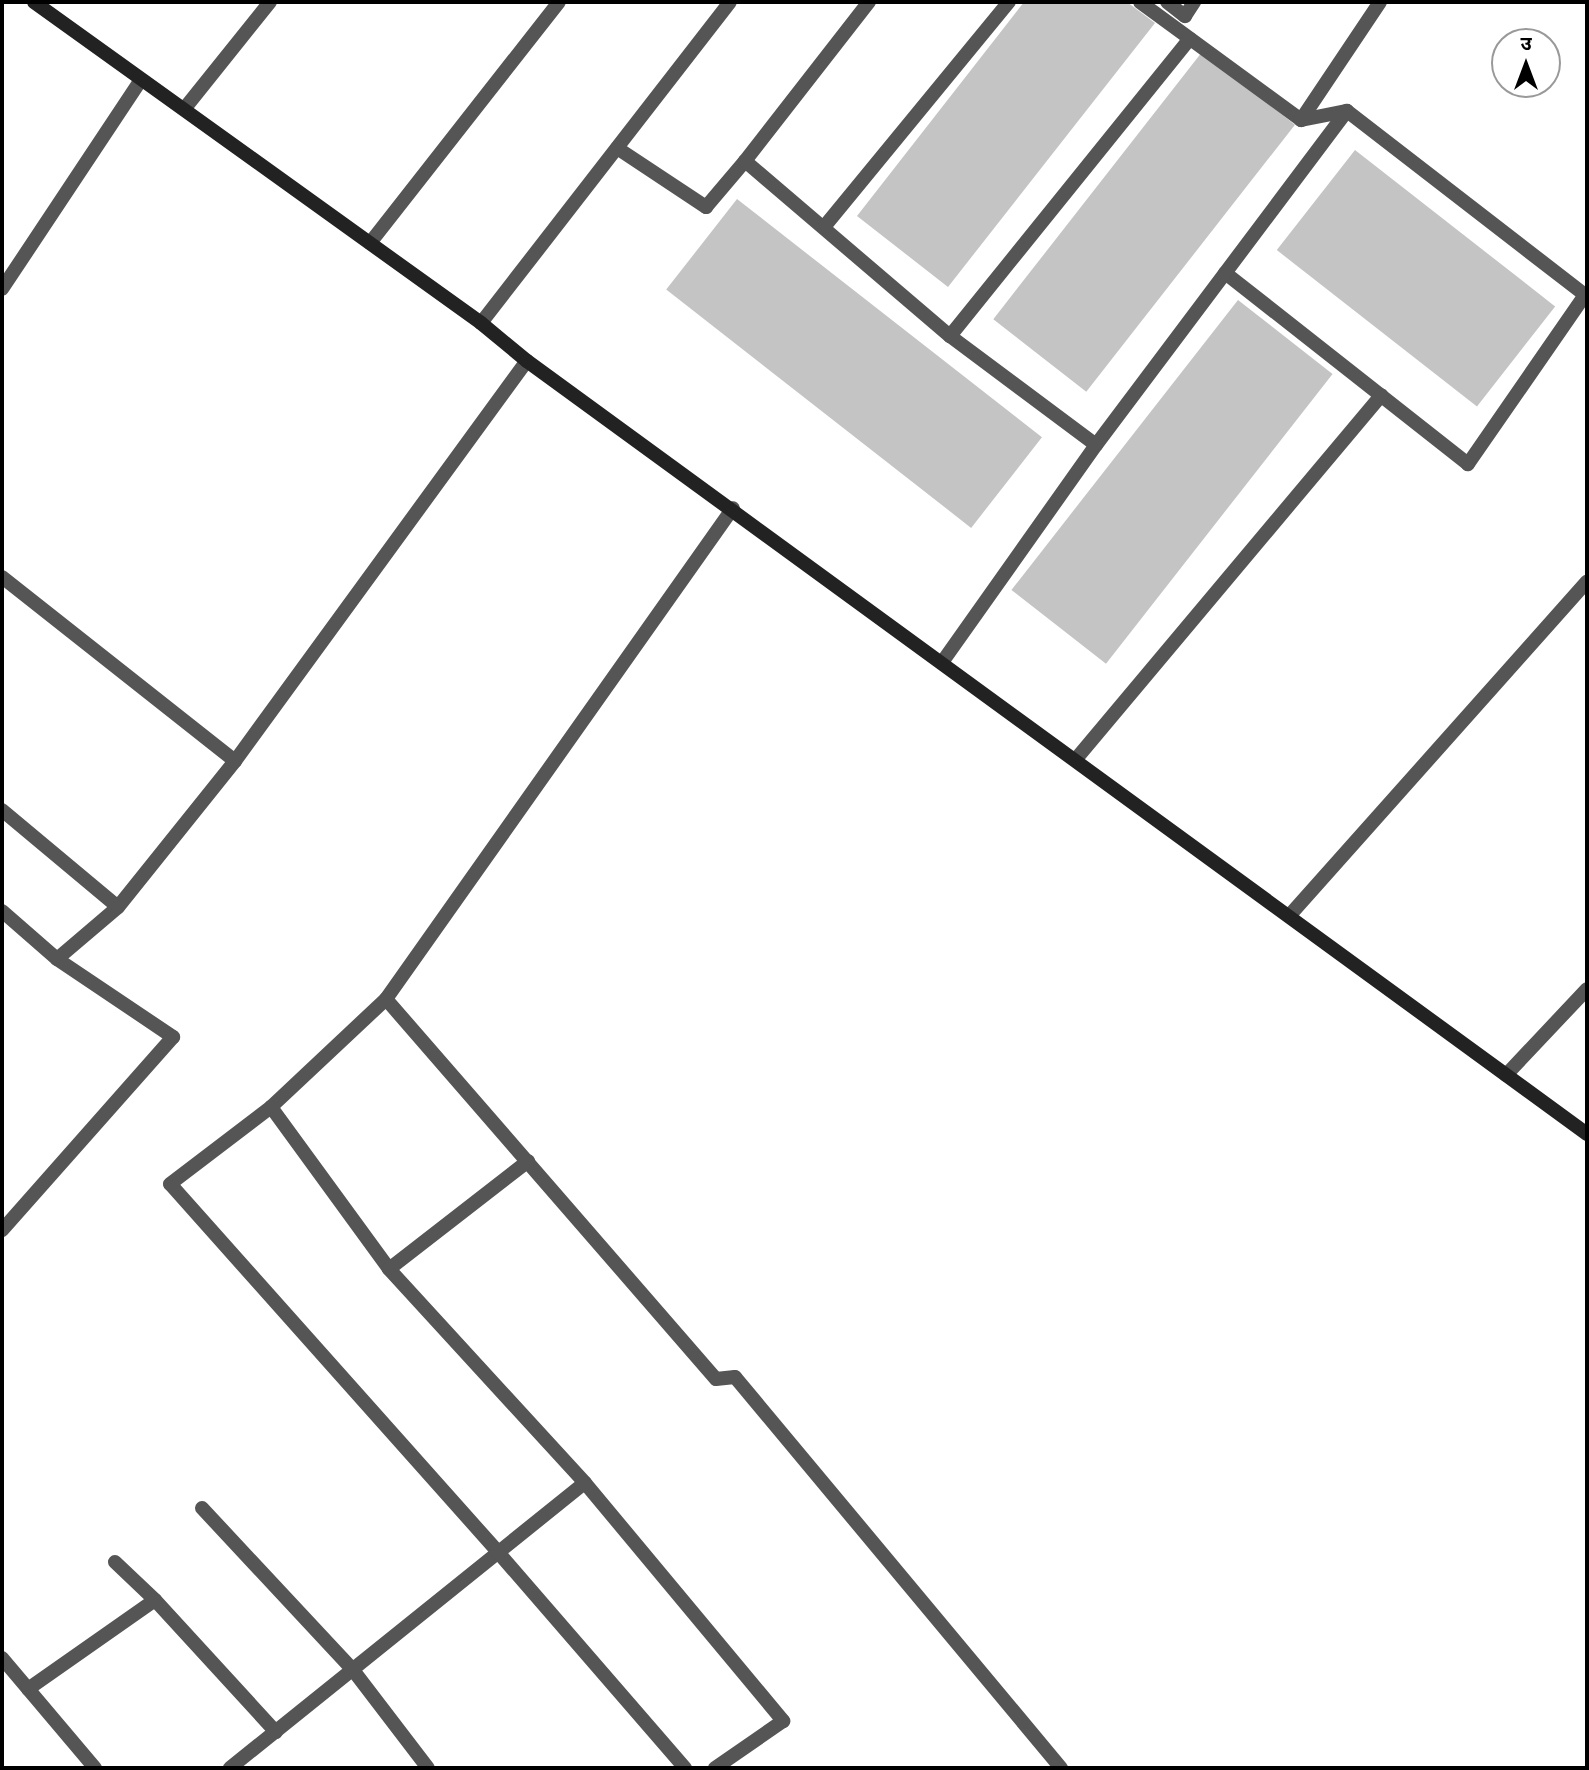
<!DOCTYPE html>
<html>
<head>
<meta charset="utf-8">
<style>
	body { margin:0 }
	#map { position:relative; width:1589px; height:1770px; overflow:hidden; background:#fff; font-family:Montserrat,"Noto Sans Devanagari",sans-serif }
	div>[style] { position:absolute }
	.building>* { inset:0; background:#c4c4c4; transform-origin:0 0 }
	.street>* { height:14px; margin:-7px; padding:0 7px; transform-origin:7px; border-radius:7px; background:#555 }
	.secondary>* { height:14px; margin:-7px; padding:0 7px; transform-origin:7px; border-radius:7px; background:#222 }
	span { translate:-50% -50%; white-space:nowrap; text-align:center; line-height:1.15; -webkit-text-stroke:5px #fff; paint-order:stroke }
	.frame { position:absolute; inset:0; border:4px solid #000; pointer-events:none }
	.north { position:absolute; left:1491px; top:28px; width:70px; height:70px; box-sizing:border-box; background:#fff; border:2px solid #999; border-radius:50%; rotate:0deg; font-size:19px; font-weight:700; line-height:28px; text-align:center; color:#000 }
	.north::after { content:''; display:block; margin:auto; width:24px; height:32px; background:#000; clip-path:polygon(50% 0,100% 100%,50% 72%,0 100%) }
</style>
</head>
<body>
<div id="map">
	<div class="building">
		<i style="clip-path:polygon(1024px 2px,1127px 2px,1155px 23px,948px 287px,857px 216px)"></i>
		<i style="left:1202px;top:52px;width:118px;height:339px;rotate:38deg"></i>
		<i style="left:1355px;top:150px;width:254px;height:127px;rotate:38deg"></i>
		<i style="left:737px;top:199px;width:387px;height:115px;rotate:38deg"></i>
		<i style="left:1238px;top:300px;width:120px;height:368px;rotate:38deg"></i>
	</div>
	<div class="street">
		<i style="left:1140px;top:2px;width:200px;rotate:36.2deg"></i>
		<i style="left:1301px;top:120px;width:47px;rotate:-11.1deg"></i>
		<i style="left:1347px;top:111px;width:301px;rotate:37.7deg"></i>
		<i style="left:1585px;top:295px;width:206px;rotate:124.7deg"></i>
		<i style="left:1468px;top:464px;width:309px;rotate:-141.8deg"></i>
		<i style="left:1167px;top:2px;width:23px;rotate:38deg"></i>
		<i style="left:1185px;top:16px;width:17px;rotate:-57deg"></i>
		<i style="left:185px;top:108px;width:136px;rotate:-51.3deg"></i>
		<i style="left:1301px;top:120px;width:142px;rotate:-56.2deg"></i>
		<i style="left:617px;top:148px;width:107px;rotate:33.5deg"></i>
		<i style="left:706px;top:207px;width:60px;rotate:-49.7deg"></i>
		<i style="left:745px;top:161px;width:270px;rotate:40.5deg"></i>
		<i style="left:950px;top:336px;width:182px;rotate:36.7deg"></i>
		<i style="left:745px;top:161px;width:202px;rotate:-52.1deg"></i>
		<i style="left:824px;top:227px;width:291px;rotate:-50.6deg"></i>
		<i style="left:370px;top:243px;width:306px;rotate:-51.9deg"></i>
		<i style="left:2px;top:289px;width:251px;rotate:-56.4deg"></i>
		<i style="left:481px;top:323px;width:406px;rotate:-52.2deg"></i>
		<i style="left:950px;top:336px;width:382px;rotate:-51.1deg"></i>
		<i style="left:2px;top:577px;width:297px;rotate:38.3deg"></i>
		<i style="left:943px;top:661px;width:265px;rotate:-54.7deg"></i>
		<i style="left:1096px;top:445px;width:418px;rotate:-53.1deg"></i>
		<i style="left:1076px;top:759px;width:475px;rotate:-50deg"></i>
		<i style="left:2px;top:810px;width:151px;rotate:39.9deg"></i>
		<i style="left:2px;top:911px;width:73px;rotate:41.1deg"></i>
		<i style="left:57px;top:959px;width:140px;rotate:33.9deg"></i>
		<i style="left:173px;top:1037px;width:258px;rotate:131.5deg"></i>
		<i style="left:1289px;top:916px;width:448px;rotate:-48.3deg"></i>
		<i style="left:57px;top:959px;width:80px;rotate:-40.4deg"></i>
		<i style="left:118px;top:907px;width:187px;rotate:-51.3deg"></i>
		<i style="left:235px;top:761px;width:495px;rotate:-53.9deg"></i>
		<i style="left:386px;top:999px;width:503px;rotate:49.03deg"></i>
		<i style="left:716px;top:1379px;width:19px;rotate:-6deg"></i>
		<i style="left:735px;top:1377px;width:509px;rotate:50.18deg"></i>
		<i style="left:1506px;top:1075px;width:118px;rotate:-46.7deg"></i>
		<i style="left:271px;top:1107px;width:200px;rotate:53.9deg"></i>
		<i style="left:389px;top:1269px;width:290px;rotate:47.5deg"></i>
		<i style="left:585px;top:1483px;width:310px;rotate:50.2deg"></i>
		<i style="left:783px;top:1721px;width:83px;rotate:145.3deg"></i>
		<i style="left:389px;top:1269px;width:176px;rotate:-37.8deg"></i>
		<i style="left:202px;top:1508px;width:221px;rotate:47deg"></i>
		<i style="left:353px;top:1670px;width:123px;rotate:52.6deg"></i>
		<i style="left:115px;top:1562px;width:55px;rotate:43.5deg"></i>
		<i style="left:155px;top:1600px;width:179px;rotate:47.5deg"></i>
		<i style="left:2px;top:1658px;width:144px;rotate:49.8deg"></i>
		<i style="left:28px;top:1689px;width:155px;rotate:-35deg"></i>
		<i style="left:230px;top:1768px;width:455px;rotate:-38.8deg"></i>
		<i style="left:685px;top:1768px;width:284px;rotate:-130.9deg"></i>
		<i style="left:499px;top:1553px;width:494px;rotate:-131.7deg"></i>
		<i style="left:170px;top:1184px;width:127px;rotate:-37.3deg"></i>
		<i style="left:271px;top:1107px;width:158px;rotate:-43.2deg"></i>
		<i style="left:386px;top:999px;width:601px;rotate:-54.75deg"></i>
	</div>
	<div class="secondary">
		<i style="left:34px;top:2px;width:550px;rotate:35.68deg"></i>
		<i style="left:481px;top:323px;width:60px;rotate:39.6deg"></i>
		<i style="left:527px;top:361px;width:1312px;rotate:36.1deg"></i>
	</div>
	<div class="frame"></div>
	<div class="north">उ</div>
</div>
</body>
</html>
